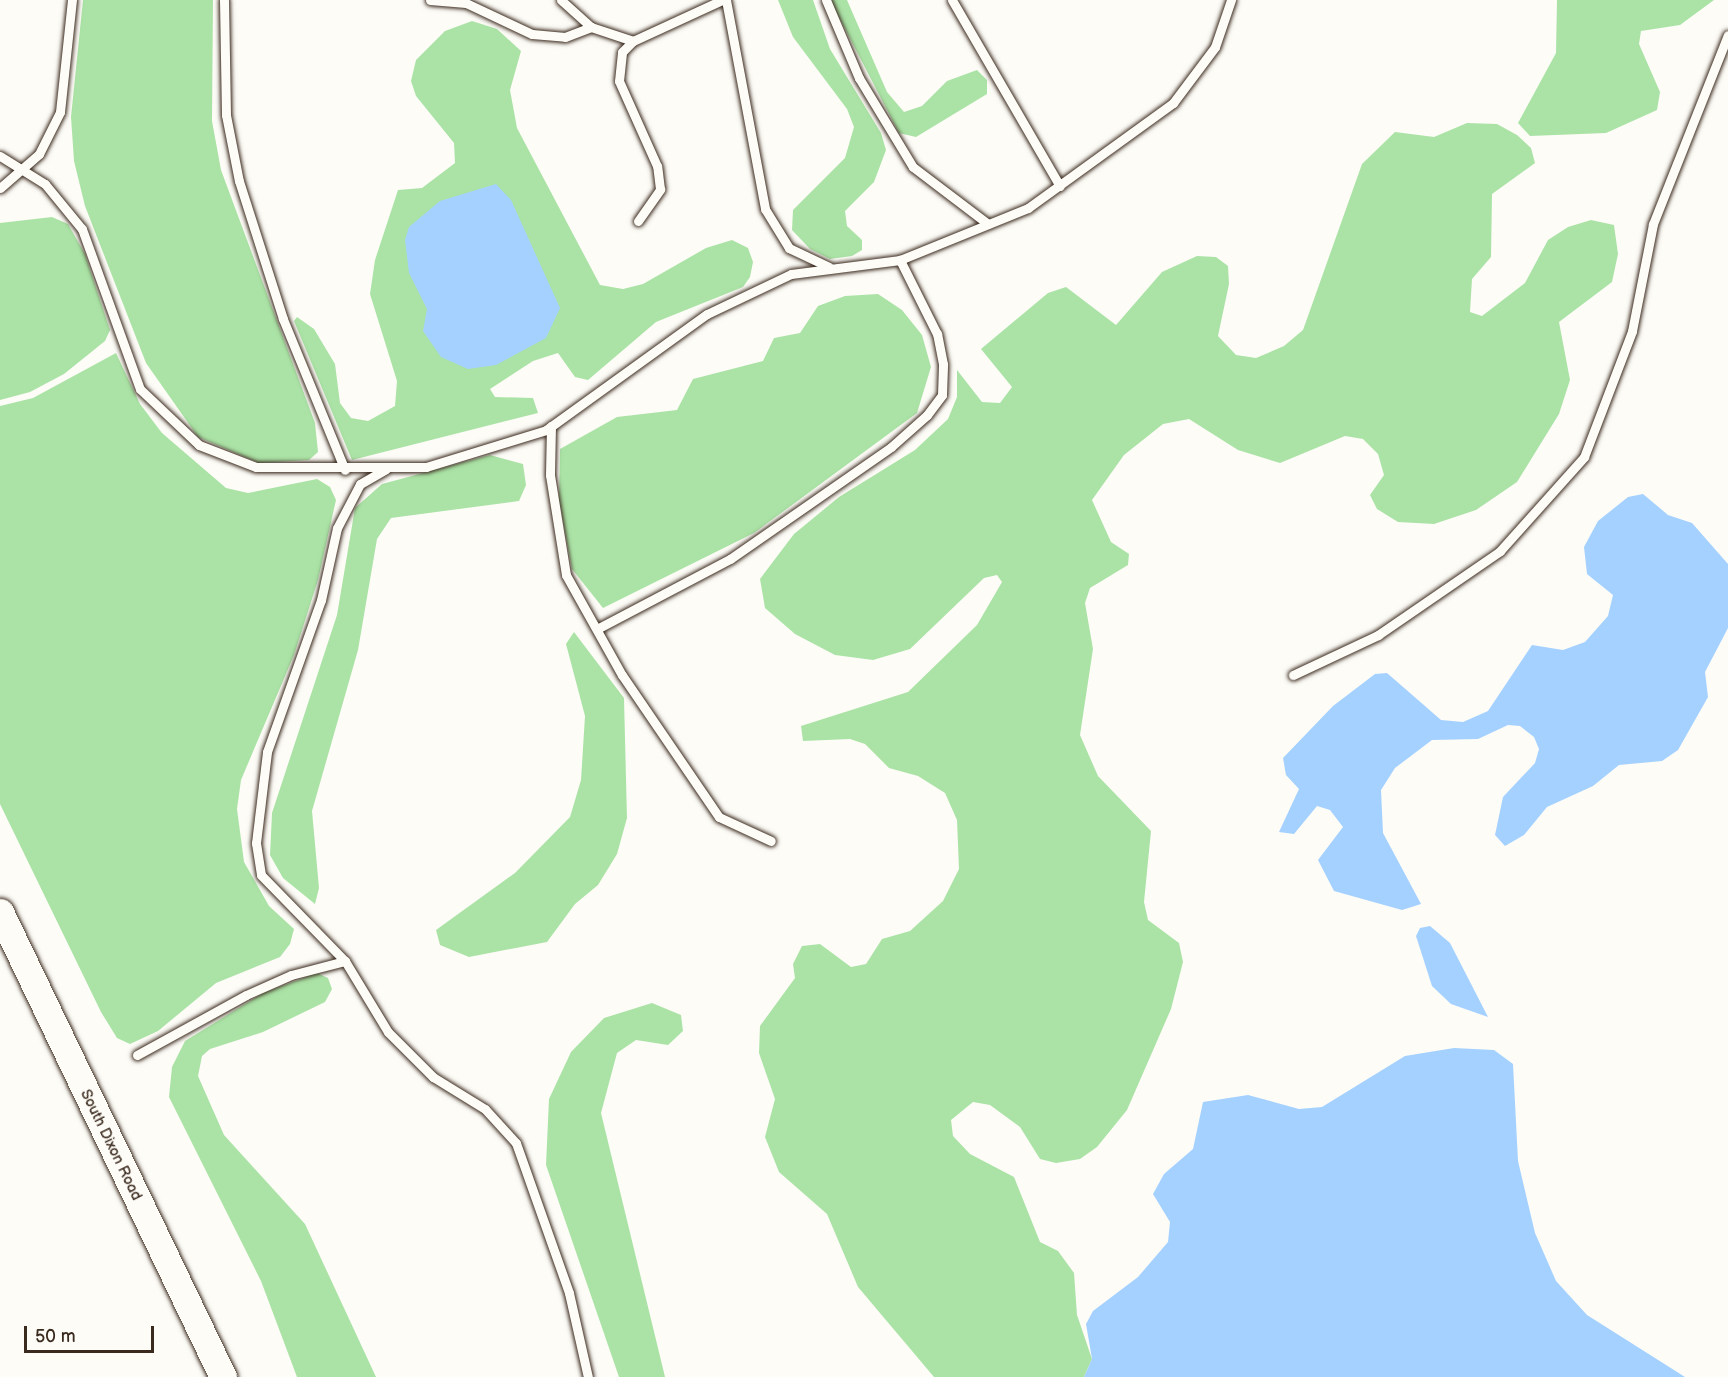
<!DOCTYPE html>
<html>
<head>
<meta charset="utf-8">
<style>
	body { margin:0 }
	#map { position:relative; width:1728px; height:1377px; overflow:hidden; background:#fdfcf7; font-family:"Balsamiq Sans",sans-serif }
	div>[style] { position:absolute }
	.green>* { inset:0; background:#abe3a6 }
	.water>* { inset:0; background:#a4d1ff }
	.roads { filter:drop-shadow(0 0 2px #3b2a1e) drop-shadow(0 0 2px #3b2a1e) }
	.service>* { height:9px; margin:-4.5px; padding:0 4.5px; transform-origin:4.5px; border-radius:4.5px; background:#fdfcf7 }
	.secondary>* { height:27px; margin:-13.5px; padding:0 13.5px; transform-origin:13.5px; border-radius:13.5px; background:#fdfcf7 }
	span { translate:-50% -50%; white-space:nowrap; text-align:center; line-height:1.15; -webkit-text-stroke:4.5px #fdfcf7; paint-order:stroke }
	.street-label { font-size:15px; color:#3b2a1e }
	.scale { position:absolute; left:24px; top:1326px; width:130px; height:27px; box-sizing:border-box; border:3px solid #3b2a1e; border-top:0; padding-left:8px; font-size:18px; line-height:21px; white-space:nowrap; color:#3b2a1e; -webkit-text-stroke:4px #fdfcf7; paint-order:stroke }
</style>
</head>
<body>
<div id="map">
	<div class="green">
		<i style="clip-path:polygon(83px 0,213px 0,212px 121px,221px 170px,315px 423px,318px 452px,309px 460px,259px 463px,198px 437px,146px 363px,85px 206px,74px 161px,71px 117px)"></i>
		<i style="clip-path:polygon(778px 0,813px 0,830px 49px,881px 133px,886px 150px,874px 182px,845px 211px,847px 226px,862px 240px,862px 250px,852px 256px,830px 259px,810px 249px,792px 230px,793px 210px,845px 158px,854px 127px,847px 109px,793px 37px)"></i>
		<i style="clip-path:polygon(830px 0,847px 0,887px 92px,904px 112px,922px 106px,947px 81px,977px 70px,987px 80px,987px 94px,916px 137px,899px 133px)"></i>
		<i style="clip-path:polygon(1557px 0,1714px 0,1680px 25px,1641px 31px,1639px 44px,1660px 92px,1657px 110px,1606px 133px,1530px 136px,1518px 123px,1556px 53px)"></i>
		<i style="clip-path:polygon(472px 21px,497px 29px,521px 51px,510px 90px,517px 128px,600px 285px,623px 289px,643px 284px,706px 248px,732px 240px,748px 248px,753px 262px,750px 277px,743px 287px,656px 322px,588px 380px,575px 377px,558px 353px,533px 361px,490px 389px,495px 397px,533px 398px,538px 413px,352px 460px,294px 321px,297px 317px,314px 329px,335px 364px,340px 403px,351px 418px,368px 421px,395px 406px,397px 381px,370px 294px,375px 260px,398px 190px,422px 188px,455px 163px,454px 143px,416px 96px,411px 81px,416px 60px,445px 31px)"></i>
		<i style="clip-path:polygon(1467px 123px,1497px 124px,1517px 135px,1531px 148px,1535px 163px,1492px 194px,1491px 257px,1472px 279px,1470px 312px,1482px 316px,1525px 283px,1548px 240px,1568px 227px,1591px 220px,1614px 225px,1618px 254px,1612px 282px,1559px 322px,1570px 380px,1559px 414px,1517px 482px,1476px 510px,1434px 524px,1398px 522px,1377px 509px,1370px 495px,1384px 475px,1378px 454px,1363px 439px,1345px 436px,1280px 463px,1238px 450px,1189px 419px,1163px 424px,1124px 455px,1092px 500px,1111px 542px,1129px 554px,1128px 565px,1090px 588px,1085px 603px,1093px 649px,1080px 735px,1098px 776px,1151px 831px,1144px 902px,1148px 920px,1179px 943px,1183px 962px,1171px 1009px,1127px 1110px,1097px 1147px,1080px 1159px,1056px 1163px,1040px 1159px,1020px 1127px,990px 1105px,973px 1102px,951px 1120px,953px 1136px,970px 1154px,1014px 1177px,1040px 1242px,1058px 1251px,1074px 1273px,1077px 1315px,1092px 1359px,1084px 1377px,934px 1377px,858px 1287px,827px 1214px,779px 1172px,765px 1137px,775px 1099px,759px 1053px,760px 1026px,795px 978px,793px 964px,802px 946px,820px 944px,851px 967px,866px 964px,882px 939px,910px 931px,943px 901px,959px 869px,957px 820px,945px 793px,918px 776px,889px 768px,865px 744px,850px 739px,803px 741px,801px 726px,908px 692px,977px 625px,1002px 582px,997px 575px,984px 578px,910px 649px,873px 660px,835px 655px,795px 634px,765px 608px,760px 579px,794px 534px,839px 497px,915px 450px,948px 419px,957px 397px,957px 370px,982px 402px,1000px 403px,1012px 387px,981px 349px,1048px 293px,1066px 287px,1116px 325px,1162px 272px,1197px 256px,1216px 257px,1228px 266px,1229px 284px,1218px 336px,1236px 355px,1256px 358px,1284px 346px,1303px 330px,1362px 164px,1395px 132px,1434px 137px)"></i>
		<i style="clip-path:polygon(52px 217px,68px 224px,85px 254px,110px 330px,105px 341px,64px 374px,30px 392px,0 400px,0 223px)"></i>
		<i style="clip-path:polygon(878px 294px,902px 310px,922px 335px,931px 367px,917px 413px,754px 533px,603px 608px,572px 569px,559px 500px,560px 449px,617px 417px,677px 410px,693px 379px,763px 361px,774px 338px,800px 333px,818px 306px,845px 296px)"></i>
		<i style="clip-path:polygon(116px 353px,140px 404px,162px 433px,226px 488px,248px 493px,317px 479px,330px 487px,336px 500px,318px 580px,294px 655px,241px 780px,237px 809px,244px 862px,269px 906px,294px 929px,290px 944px,280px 957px,216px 983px,158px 1031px,130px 1044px,117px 1038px,101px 1012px,0 804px,0 406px,33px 398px)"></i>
		<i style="clip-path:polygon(490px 455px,523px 464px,526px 485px,519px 501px,391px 518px,377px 539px,358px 650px,312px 811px,319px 888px,315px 904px,283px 878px,270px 855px,272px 813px,337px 615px,355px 508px,382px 484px)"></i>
		<i style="clip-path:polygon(574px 632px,624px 698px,627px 818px,617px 854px,598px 885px,575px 904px,547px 942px,469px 957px,440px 945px,436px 930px,515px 873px,570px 817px,581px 780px,585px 716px,566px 644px)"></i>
		<i style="clip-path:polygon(317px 973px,328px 978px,332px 989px,325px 1002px,263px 1032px,210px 1049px,202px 1056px,198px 1076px,224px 1135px,305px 1224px,376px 1377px,297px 1377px,261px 1281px,169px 1097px,172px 1067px,185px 1041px,263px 993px)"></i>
		<i style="clip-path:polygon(652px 1003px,681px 1015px,683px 1031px,668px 1045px,636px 1040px,617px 1053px,601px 1113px,665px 1377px,619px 1377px,546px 1165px,549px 1099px,571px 1052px,604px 1018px)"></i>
	</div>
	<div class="water">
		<i style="clip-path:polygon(496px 184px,511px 200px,560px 308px,546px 338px,496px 365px,468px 369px,441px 357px,423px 331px,427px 309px,409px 273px,405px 240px,409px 227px,440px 201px)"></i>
		<i style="clip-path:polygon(1643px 494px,1668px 515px,1692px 523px,1728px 564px,1728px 628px,1705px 672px,1708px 697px,1678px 750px,1662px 761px,1619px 765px,1593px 786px,1547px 807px,1524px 835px,1505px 846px,1495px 835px,1503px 797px,1535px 763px,1539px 749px,1534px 737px,1520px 726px,1508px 725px,1478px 739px,1432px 740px,1395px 768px,1381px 790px,1383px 833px,1421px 904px,1402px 910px,1334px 891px,1318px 860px,1343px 827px,1330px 810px,1317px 806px,1294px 834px,1279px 832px,1299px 789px,1286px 775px,1283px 758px,1333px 706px,1375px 674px,1387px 673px,1441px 720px,1463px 722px,1488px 711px,1532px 645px,1563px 650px,1585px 642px,1608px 616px,1613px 595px,1587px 574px,1584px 547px,1598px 521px,1628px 497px)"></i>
		<i style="clip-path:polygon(1430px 926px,1450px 943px,1488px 1017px,1451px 1004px,1432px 986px,1416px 936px,1420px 928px)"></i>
		<i style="clip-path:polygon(1454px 1048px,1494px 1050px,1513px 1064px,1518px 1161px,1535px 1233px,1556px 1281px,1587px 1315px,1685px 1377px,1084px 1377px,1092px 1359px,1086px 1324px,1093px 1311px,1138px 1277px,1168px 1242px,1170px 1222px,1153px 1194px,1164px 1174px,1193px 1149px,1203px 1102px,1248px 1095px,1299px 1109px,1322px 1107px,1405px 1056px)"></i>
	</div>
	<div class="roads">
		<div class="service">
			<i style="left:224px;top:0;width:115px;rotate:89deg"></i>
			<i style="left:226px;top:115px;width:67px;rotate:78.9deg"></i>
			<i style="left:239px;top:181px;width:145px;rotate:72.3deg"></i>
			<i style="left:283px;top:319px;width:163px;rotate:67.7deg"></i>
			<i style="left:430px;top:0;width:36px;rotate:5deg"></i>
			<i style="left:466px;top:3px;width:73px;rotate:25.2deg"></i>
			<i style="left:532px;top:34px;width:33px;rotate:5deg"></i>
			<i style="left:565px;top:37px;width:28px;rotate:-21deg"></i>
			<i style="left:561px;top:0;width:40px;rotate:42deg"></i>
			<i style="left:591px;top:27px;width:44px;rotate:18.4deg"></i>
			<i style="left:726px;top:0;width:213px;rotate:79.4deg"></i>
			<i style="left:765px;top:209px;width:46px;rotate:58.4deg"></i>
			<i style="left:789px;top:248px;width:44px;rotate:25.4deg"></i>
			<i style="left:826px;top:0;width:85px;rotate:67.1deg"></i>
			<i style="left:859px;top:78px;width:104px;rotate:58.8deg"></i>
			<i style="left:913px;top:167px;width:94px;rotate:37.2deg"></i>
			<i style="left:952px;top:0;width:215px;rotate:59.9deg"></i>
			<i style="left:0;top:156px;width:53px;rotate:31.9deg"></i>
			<i style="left:45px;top:184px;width:58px;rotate:50.6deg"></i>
			<i style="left:82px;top:229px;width:170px;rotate:70.1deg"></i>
			<i style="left:140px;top:389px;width:81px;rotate:43.5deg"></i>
			<i style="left:199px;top:445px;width:61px;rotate:21.1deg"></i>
			<i style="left:256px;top:467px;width:170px"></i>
			<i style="left:426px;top:467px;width:126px;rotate:-17.1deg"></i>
			<i style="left:546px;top:430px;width:198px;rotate:-35.8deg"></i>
			<i style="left:707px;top:314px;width:93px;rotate:-25.5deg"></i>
			<i style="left:791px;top:274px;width:110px;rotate:-7.3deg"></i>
			<i style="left:900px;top:260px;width:138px;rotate:-22.1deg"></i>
			<i style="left:1028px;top:208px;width:179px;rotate:-35.9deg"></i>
			<i style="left:1173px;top:103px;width:70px;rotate:-53.1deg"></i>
			<i style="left:1215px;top:47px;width:50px;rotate:-71.2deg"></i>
			<i style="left:0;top:188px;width:52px;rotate:-41.1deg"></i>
			<i style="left:39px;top:154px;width:47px;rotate:-63.4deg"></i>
			<i style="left:60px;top:112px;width:113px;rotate:-83.9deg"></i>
			<i style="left:638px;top:221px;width:39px;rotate:-55deg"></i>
			<i style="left:660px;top:189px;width:23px;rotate:-97deg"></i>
			<i style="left:657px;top:166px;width:93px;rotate:-114.1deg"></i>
			<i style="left:619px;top:81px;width:29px;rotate:-84deg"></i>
			<i style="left:622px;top:52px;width:16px;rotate:-45deg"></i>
			<i style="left:633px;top:41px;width:98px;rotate:-24.7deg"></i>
			<i style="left:551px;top:426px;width:49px;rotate:91.2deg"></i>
			<i style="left:550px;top:475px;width:101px;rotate:80.9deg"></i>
			<i style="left:566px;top:575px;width:115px;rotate:60.8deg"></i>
			<i style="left:622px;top:675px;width:172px;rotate:55.7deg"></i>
			<i style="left:719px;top:817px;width:57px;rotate:24.8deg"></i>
			<i style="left:386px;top:469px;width:30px;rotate:150deg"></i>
			<i style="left:360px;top:484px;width:50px;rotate:117.6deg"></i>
			<i style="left:337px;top:528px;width:74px;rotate:102.5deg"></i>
			<i style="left:321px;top:600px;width:161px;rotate:109.6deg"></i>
			<i style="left:267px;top:752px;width:92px;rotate:96.9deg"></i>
			<i style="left:256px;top:843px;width:32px;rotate:81deg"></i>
			<i style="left:261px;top:875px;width:120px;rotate:45.7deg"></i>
			<i style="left:345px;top:961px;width:83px;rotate:58.8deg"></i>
			<i style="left:388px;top:1032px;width:64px;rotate:45deg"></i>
			<i style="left:433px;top:1077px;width:61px;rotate:31.6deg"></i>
			<i style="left:485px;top:1109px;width:46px;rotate:47.6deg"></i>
			<i style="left:516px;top:1143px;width:159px;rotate:70.5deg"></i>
			<i style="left:569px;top:1293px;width:86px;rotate:77.3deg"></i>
			<i style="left:597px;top:629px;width:150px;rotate:-27.8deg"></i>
			<i style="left:730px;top:559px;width:196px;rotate:-34.8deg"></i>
			<i style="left:891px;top:447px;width:48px;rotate:-41.6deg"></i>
			<i style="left:927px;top:415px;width:25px;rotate:-53deg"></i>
			<i style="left:942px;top:395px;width:31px;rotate:-88deg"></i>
			<i style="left:943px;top:364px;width:31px;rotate:-101deg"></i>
			<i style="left:937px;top:334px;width:83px;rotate:-116.6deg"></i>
			<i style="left:1293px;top:675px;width:94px;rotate:-25.2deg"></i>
			<i style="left:1378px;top:635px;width:148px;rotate:-34.5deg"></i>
			<i style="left:1500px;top:551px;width:126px;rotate:-48.2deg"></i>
			<i style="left:1584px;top:457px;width:135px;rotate:-69.1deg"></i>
			<i style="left:1632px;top:331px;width:109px;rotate:-78.9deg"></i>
			<i style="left:1653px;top:224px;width:203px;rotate:-68.4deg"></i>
			<i style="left:137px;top:1055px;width:124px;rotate:-28.8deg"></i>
			<i style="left:246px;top:995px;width:49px;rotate:-24deg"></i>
			<i style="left:291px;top:975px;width:56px;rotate:-14.5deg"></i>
		</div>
		<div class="secondary">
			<i style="left:0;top:912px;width:516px;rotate:64.38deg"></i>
		</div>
	</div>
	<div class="street-label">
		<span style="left:111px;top:1145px;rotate:64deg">South Dixon Road</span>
	</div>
	<div class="scale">50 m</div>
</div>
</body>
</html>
